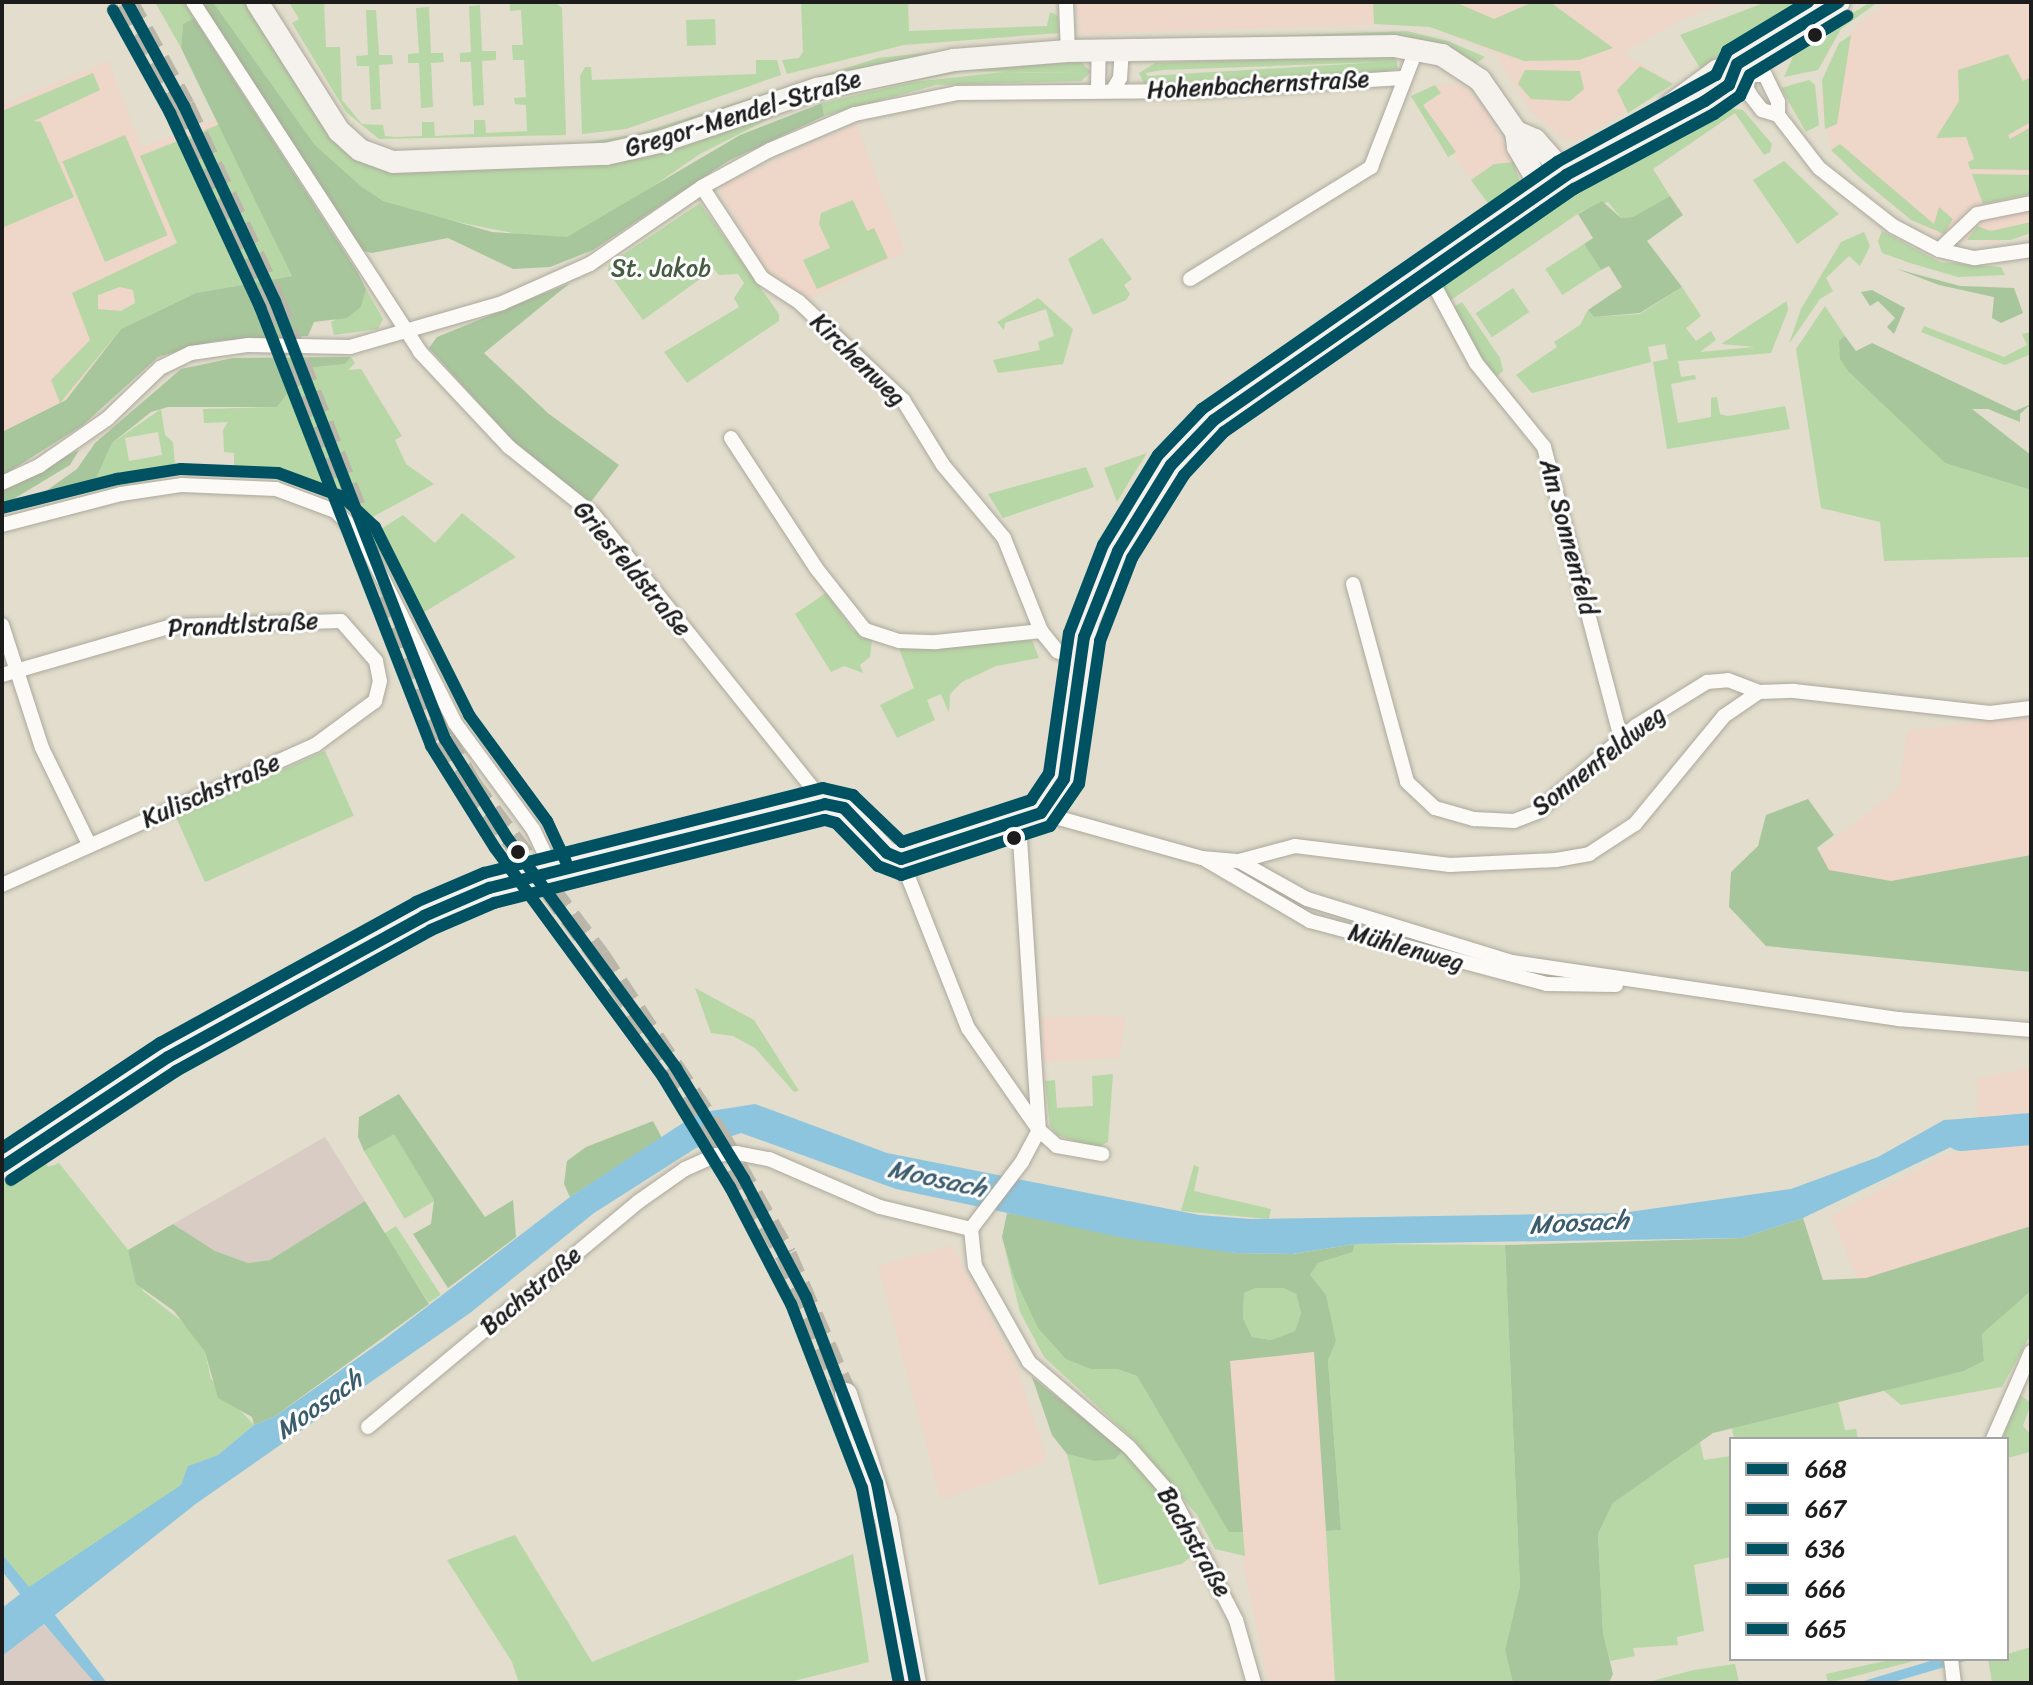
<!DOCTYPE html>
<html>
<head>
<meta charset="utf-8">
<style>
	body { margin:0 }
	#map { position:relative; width:2033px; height:1685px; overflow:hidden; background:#e2ddcc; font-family:Sriracha,sans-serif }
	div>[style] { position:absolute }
	.built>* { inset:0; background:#eed6c9 }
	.industrial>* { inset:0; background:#d9ccc5 }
	.green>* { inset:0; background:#b8d7a6; transform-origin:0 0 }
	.forest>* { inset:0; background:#a8c69c }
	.water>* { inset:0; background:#8ec5de }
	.river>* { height:32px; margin:-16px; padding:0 16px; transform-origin:16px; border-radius:16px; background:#8ec5de }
	.secondary-tunnel>* { height:22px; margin-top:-11px; transform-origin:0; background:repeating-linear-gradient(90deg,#bab6a9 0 22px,transparent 0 33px) }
	.roads { filter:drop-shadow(0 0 2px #aba89d) drop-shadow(0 0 2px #aba89d) }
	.street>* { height:14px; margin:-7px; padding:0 7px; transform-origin:7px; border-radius:7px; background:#fbfaf7 }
	.secondary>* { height:22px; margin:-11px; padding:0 11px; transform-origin:11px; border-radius:11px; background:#f5f1ed }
	.bus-1>* { height:12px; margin:-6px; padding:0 6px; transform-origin:6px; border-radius:6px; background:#005262 }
	.bus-2>* { height:12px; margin:-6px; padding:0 6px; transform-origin:6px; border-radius:6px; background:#005262 }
	.bus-3>* { height:12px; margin:-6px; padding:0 6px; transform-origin:6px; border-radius:6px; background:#005262 }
	.bus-4>* { height:12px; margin:-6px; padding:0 6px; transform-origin:6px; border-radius:6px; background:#005262 }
	.bus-5>* { height:12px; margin:-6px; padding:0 6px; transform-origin:6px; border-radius:6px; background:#005262 }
	.dots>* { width:22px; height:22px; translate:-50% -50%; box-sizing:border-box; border:4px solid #fff; border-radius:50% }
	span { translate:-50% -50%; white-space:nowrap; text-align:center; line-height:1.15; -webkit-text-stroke:6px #fff; paint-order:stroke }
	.street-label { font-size:24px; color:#1c1c1c }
	.park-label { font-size:24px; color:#465c41 }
	.water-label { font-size:26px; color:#3b5c6c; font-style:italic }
	.frame { position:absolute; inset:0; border:4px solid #1c1c1c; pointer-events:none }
	.legend { position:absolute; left:1729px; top:1437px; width:280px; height:224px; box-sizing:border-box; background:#fff; border:2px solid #a4a4a4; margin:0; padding:10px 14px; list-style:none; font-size:24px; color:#1c1c1c }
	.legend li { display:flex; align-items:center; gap:16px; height:40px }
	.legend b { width:40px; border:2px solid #a4a4a4 }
</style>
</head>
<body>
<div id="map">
	<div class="built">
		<i style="clip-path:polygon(1076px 2px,1729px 2px,1684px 18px,1623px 53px,1673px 84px,1577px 140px,1563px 139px,1531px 112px,1495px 53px,1430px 27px,1412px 23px,1080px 34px)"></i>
		<i style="clip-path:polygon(1889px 2px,2031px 2px,2031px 233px,1991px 243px,1935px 234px,1899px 211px,1831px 150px,1820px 100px,1829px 61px,1858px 24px)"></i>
		<i style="clip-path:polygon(108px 61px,141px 147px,222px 117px,211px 315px,2px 454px,2px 105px)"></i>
		<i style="clip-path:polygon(1460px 83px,1482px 105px,1519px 170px,1517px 187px,1490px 206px,1453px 154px,1448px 157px,1411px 96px,1435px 85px)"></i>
		<i style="clip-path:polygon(856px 124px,905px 252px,806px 300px,764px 266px,721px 194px,722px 185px)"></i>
		<i style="clip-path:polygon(2031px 716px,2031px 855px,1891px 881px,1829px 870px,1817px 853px,1899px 788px,1907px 731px)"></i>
		<i style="clip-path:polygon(1097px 1015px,1126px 1018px,1119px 1058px,1043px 1062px,1041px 1018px)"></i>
		<i style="clip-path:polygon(2031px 1067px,2031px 1321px,1894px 1365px,1831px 1216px,1945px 1155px,1978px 1149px,1977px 1079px)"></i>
		<i style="clip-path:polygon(952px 1245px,1017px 1368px,1047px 1461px,941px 1500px,878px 1266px)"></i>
		<i style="clip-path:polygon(1315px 1352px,1335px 1683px,1268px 1683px,1244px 1566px,1230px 1361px)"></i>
	</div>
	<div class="industrial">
		<i style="clip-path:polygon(325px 1137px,365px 1201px,270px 1260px,248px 1263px,215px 1251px,173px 1224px)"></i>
		<i style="clip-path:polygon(43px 1624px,89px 1673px,95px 1683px,2px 1683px,2px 1656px)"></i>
	</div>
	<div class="green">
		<i style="clip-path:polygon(155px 2px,184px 2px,194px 18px,183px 24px,181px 48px)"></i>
		<i style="clip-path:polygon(213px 2px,247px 2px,322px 125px,399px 172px,588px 165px,893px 79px,1013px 63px,1081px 62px,1091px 72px,1081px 81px,936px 85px,824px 116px,822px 103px,913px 82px,1004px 72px,1083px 73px,966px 71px,827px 98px,781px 113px,700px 154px,602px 221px,567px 237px,548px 240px,437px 218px,383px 201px,361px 186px,315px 145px)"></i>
		<i style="clip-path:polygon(279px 2px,324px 2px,326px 47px,340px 47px,342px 100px,362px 124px,383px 125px,385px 136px,394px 137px,422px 136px,422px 122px,434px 122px,435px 136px,474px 134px,474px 120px,485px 120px,486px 133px,527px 131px,526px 105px,515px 104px,514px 98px,526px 97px,524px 60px,513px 60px,512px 45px,523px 45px,521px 10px,510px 11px,510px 4px,556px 3px,562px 8px,566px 135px,379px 139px,346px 112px,292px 23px,299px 19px,290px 4px)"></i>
		<i style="clip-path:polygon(801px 2px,908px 2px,909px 31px,1047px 26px,1050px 12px,1058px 16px,1059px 33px,904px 45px,787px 74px,782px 60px,799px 58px,803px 52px)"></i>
		<i style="clip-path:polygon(1373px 2px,1455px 2px,1494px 19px,1533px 2px,1550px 2px,1613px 48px,1579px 60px,1524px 61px,1430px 27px,1374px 24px)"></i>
		<i style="clip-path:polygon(1766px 2px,1797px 2px,1700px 68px,1680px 35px)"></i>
		<i style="clip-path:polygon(1871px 2px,1878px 2px,1841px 29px,1818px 70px,1784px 77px,1795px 52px,1825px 40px,1838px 22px)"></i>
		<i style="clip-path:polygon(480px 5px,482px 51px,496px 51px,496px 60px,482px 61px,484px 105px,473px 106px,471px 62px,460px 62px,460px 53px,471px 52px,469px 6px)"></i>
		<i style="clip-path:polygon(429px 7px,431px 53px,443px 53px,444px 62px,431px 63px,433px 107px,421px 108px,419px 63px,408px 63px,408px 54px,419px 53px,416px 8px)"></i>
		<i style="clip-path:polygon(366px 10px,376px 10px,379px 55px,392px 55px,393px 64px,379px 65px,381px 109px,371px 110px,369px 66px,357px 66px,356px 56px,368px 55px)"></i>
		<i style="left:715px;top:19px;width:26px;height:29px;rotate:88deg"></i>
		<i style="clip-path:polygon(1407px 31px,1448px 41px,1485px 57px,1475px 64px,1449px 48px,1412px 38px,1155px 40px)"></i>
		<i style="clip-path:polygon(1851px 35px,1837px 124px,1825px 129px,1822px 80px,1839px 43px)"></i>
		<i style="clip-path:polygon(990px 46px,878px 64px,674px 128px,595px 146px,589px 142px,637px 134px,878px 58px)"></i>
		<i style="clip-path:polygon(evenodd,1388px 54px,1396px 59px,1398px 69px,1372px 74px,1157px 84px,1144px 83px,1139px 73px,1155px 63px,1388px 54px,1381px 62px,1147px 76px,1146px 73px,1163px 70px,1381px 62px)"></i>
		<i style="clip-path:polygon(2008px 54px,2023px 81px,2031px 77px,2031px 122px,2008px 135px,2010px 139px,2031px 127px,2031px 170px,1970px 169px,1968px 162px,1974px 159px,1966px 137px,1936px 138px,1959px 101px,1958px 70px)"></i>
		<i style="clip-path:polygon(756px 60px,777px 60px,781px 75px,626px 129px,582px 134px,580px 76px,585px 67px,591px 67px,592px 80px,756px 74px)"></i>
		<i style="clip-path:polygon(1640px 66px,1673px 84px,1628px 113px,1617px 90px)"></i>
		<i style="clip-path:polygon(1525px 70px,1580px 71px,1584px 89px,1570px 101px,1531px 99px,1518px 84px)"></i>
		<i style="clip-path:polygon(93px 73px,100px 90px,34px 121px,41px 122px,74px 197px,2px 228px,2px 111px)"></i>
		<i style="clip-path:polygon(1809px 80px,1815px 85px,1819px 125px,1806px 132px,1781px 88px)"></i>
		<i style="clip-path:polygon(1435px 85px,1441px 93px,1423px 105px,1456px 152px,1448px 157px,1411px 96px)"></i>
		<i style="clip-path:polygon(1723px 107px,1743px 110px,1772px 144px,1770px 152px,1764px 155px,1735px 113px,1653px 169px,1670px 196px,1634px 217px,1621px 218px,1608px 202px,1582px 211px,1448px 302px,1439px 281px,1480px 250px,1577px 185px)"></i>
		<i style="clip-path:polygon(evenodd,220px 124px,292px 276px,196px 293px,121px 329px,60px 403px,51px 380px,90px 340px,72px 293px,177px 243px,140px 156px,220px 124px,120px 287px,133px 290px,135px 303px,121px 311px,98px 309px,98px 295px,120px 287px)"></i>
		<i style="left:125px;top:135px;width:109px;height:68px;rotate:67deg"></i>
		<i style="clip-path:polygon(1840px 144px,1934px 224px,1939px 207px,1953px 219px,1944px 234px,1911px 220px,1858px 176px,1831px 150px)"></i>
		<i style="clip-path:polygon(1784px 161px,1839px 214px,1797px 244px,1753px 180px)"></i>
		<i style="clip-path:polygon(1514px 162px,1520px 183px,1490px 206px,1471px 180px,1494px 164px)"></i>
		<i style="clip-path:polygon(1972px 174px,2030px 175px,2031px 194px,1983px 204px)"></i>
		<i style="clip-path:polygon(853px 200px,867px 231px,874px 228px,888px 258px,817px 289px,803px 260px,830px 248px,819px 224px,821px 213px)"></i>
		<i style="clip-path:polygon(700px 203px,779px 314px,779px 321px,687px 383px,664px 352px,739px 307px,734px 298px,744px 283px,738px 274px,719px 275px,714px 269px,643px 320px,608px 272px,609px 264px)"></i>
		<i style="clip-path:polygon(2031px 222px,2031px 233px,2010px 240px,1967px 240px,1977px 226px,1991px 231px)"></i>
		<i style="clip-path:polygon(1882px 231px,1940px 262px,2001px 267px,2005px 275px,1958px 277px,1910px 263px,1882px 253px,1878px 241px)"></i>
		<i style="clip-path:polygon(1864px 232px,1870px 246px,1860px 266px,1849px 256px,1826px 278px,1833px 291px,1820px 299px,1789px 344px,1801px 309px,1841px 242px)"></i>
		<i style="clip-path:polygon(1102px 238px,1132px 279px,1124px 285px,1130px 294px,1126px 300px,1093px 315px,1068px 259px)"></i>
		<i style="left:1584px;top:244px;width:31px;height:46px;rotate:57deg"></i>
		<i style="clip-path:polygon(1682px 287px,1701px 316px,1686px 328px,1696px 341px,1711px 331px,1716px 340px,1700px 352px,1755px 347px,1721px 344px,1787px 301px,1788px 310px,1771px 353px,1678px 361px,1681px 377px,1695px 375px,1696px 379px,1671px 384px,1678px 423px,1711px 417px,1711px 398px,1717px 397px,1720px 414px,1728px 416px,1785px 406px,1790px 429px,1667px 449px,1653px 362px,1668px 359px,1665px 344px,1648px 347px,1651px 362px,1532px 393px,1516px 375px,1557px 347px,1554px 342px,1580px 325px,1588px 310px,1594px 317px,1640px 314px)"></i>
		<i style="left:1513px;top:288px;width:29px;height:45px;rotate:56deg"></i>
		<i style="clip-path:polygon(366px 289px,383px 319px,378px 329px,334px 335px,331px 322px,361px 306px)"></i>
		<i style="clip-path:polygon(1038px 298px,1073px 329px,1063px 364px,998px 373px,993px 360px,1040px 350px,1038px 342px,1054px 336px,1046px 309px,1005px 323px,1004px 330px,997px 322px)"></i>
		<i style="clip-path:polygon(1462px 302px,1500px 358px,1503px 371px,1495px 378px,1451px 309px)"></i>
		<i style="clip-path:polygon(1825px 306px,1845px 336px,1839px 342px,1888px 406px,1945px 463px,2031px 490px,2031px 557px,1884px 561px,1880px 522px,1821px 508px,1796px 349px)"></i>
		<i style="clip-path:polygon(1924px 326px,2004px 357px,2027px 345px,2022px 334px,2031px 332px,2031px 354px,2005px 365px,1921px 332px)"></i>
		<i style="clip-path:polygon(351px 357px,355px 363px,348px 370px,361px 369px,402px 436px,395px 440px,406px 464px,434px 484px,361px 523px,347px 505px,311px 483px,234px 473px,234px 453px,224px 452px,223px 430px,228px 422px,204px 423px,203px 409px,277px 407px,307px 368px,345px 364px)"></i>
		<i style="clip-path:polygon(evenodd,161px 409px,165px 435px,173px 442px,176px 475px,90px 492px,112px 443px,161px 409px,158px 432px,162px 455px,129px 461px,125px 438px,158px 432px)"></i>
		<i style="clip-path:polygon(1147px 453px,1130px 480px,1117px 502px,1104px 468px)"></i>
		<i style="clip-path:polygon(1086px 467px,1094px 487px,1003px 518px,988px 494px)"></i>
		<i style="clip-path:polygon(462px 513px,516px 557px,416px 617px,370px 536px,403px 515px,435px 543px)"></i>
		<i style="clip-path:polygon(826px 593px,853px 630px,872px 640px,870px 657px,860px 665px,863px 673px,844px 666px,831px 672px,795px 614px)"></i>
		<i style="clip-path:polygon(1032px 640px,1039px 658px,996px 666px,962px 682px,950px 694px,949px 713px,941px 694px,927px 700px,935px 720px,897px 738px,880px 705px,914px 688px,898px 646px)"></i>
		<i style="left:325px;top:751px;width:71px;height:163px;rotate:66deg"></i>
		<i style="clip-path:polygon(695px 988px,754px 1020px,799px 1091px,794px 1092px,755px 1048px,733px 1036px,711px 1033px)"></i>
		<i style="clip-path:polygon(1113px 1074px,1108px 1142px,1096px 1148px,1057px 1135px,1050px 1126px,1045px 1081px,1055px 1080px,1057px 1108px,1093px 1106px,1092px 1076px)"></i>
		<i style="left:394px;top:1133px;width:79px;height:35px;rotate:59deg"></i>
		<i style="clip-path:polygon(43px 1157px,48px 1167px,59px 1163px,128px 1250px,143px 1291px,184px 1323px,205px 1352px,211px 1379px,254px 1425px,218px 1455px,189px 1466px,181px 1485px,104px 1541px,29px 1588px,2px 1554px,2px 1185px)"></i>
		<i style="clip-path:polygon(1194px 1165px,1199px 1167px,1194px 1191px,1271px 1209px,1269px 1219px,1181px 1211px)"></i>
		<i style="left:396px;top:1226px;width:82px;height:14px;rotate:57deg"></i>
		<i style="clip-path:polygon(1002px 1237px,1013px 1275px,1091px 1369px,1117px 1369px,1137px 1376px,1229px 1531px,1243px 1532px,1245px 1556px,1215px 1549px,1197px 1515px,1135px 1441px,1044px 1357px,1020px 1312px)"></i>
		<i style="clip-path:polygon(1355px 1244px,1505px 1245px,1520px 1586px,1505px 1650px,1513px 1683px,1335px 1683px,1326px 1531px,1341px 1530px,1328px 1359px,1336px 1341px,1310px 1275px,1318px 1263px,1353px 1252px)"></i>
		<i style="clip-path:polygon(1256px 1288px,1283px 1288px,1296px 1294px,1301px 1313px,1295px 1331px,1271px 1340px,1252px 1337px,1243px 1318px,1244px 1293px)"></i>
		<i style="clip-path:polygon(2031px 1291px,2031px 1334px,2002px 1387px,1901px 1405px,1883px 1390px,1964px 1371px,1984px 1361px,1982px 1334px)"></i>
		<i style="clip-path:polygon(2018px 1393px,2031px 1403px,2023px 1426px,2031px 1435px,2031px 1452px,2007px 1458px,2003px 1439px)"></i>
		<i style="clip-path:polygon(1838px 1401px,1845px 1430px,1856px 1429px,1858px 1439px,1734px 1439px,1732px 1428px)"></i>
		<i style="clip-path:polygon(1700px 1442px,1704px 1460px,1731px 1456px,1731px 1557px,1694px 1565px,1704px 1631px,1677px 1637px,1678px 1645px,1633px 1648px,1635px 1656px,1610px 1661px,1603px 1633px,1598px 1534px,1613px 1503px)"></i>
		<i style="clip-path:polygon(1123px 1450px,1172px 1508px,1196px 1554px,1181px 1564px,1099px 1585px,1067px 1454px,1094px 1461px)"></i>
		<i style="clip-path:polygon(515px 1535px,592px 1662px,853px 1554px,869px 1662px,786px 1683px,519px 1683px,512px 1662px,447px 1560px)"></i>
		<i style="clip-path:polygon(2031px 1647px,2031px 1683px,1992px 1683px,1988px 1659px,2007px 1659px,2007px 1654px)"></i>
		<i style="clip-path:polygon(1894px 1659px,1922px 1659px,1828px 1683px,1826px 1674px)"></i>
		<i style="clip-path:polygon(1735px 1664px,1739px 1683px,1644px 1683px,1694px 1670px)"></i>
	</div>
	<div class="forest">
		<i style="clip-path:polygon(200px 2px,213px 2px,315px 145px,361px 186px,383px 201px,492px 232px,567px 237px,740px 135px,822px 103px,824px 116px,728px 161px,593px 250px,550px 267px,513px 269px,448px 238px,372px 253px,363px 251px)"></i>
		<i style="clip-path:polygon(194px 18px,358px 273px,366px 289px,361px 307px,347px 318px,314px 322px,308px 336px,214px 341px,158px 357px,83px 425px,2px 476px,2px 432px,66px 400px,121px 329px,196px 293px,292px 276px,181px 48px,183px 24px)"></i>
		<i style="clip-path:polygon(1670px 196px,1683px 215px,1647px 241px,1682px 287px,1640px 313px,1594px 317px,1588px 310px,1622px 287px,1609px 266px,1601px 270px,1584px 244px,1593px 238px,1578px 214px,1602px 201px,1621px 218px,1633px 217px)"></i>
		<i style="clip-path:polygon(1897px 269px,1960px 286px,2014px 288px,2023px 313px,2001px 323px,1992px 318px,1994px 297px,1939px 285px)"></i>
		<i style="clip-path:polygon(570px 283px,484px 353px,549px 414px,619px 465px,590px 503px,522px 451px,429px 348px,437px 337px)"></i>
		<i style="clip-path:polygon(1872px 290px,1905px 308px,1894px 334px,1887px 327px,1895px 318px,1878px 301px,1870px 306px,1861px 292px)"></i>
		<i style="clip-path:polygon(1845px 336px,1856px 351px,1872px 343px,2015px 411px,2031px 404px,2020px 414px,2020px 422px,1988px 409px,1972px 409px,2031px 455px,2031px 490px,1945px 463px,1849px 372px,1840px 359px,1839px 341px)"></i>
		<i style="clip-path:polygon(351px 357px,345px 364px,307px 368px,277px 407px,168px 407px,151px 412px,112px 443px,90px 492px,19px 510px,77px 469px,95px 443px,181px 369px,233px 358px)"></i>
		<i style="clip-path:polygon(79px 450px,70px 465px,2px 506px,2px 488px)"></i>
		<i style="clip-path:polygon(1808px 799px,1834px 835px,1817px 848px,1829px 870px,1891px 881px,2031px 855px,2031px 972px,1766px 946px,1729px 907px,1731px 872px,1758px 846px,1766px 815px)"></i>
		<i style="clip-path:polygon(399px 1094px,485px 1217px,513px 1200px,516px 1237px,448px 1288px,413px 1234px,431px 1224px,434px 1200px,394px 1134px,364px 1151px,358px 1137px,359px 1117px)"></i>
		<i style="clip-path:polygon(653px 1121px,662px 1138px,570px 1197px,564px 1184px,567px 1161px,586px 1147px)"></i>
		<i style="clip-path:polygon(365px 1201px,429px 1304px,274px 1417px,254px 1425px,252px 1417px,218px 1398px,205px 1352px,174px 1311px,136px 1284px,128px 1250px,173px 1224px,215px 1251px,248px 1263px,270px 1260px)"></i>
		<i style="clip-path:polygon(evenodd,1007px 1213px,1236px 1253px,1293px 1254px,1355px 1244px,1353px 1252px,1318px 1263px,1310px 1275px,1326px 1295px,1336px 1341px,1328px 1360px,1341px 1530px,1326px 1531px,1314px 1352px,1230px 1361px,1243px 1532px,1229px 1532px,1137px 1376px,1117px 1369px,1091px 1369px,1066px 1359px,1038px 1328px,1013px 1275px,1002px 1237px,1007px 1213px,1256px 1288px,1283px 1288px,1296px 1294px,1301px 1313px,1295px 1331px,1271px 1340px,1252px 1337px,1243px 1318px,1244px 1293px,1256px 1288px)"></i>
		<i style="clip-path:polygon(1803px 1218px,1823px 1280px,1866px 1278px,2031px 1226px,2031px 1291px,1982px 1334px,1984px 1361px,1964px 1371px,1713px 1433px,1613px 1503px,1598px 1534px,1603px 1633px,1613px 1674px,1609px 1683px,1513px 1683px,1505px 1650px,1520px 1586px,1505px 1245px,1742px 1238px)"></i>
		<i style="clip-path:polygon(1032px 1377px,1123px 1450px,1115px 1459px,1094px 1461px,1067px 1454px,1052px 1435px)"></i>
	</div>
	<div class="water">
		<i style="clip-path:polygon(755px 1104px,887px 1153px,1199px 1215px,1250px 1219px,1622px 1213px,1791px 1189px,1878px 1157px,1944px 1120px,2005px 1116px,2005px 1138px,1953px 1146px,1803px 1218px,1742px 1238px,1355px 1244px,1292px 1254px,1236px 1253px,1129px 1239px,896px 1189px,741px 1133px,696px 1148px,594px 1213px,470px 1313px,197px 1503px,55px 1615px,107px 1683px,95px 1683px,44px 1624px,2px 1656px,2px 1608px,20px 1594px,2px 1571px,2px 1554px,29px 1587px,181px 1485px,188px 1466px,218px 1455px,254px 1425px,274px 1417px,385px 1339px,570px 1197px,698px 1113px)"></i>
		<i style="clip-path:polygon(1937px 1659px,1972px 1659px,1890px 1683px,1857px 1683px)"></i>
	</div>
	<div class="river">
		<i style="left:1961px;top:1135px;width:70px;rotate:-4.9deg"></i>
	</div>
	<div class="secondary-tunnel">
		<i style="left:127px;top:2px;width:119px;rotate:61.3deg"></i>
		<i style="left:184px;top:106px;width:215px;rotate:65deg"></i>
		<i style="left:275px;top:301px;width:271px;rotate:68.8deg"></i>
		<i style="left:386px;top:595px;width:156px;rotate:67.7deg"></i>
		<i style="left:445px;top:739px;width:53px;rotate:60.5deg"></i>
		<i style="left:471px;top:785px;width:214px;rotate:53.2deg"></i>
		<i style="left:599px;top:956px;width:219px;rotate:56.4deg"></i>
		<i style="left:720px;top:1138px;width:134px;rotate:60.6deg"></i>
		<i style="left:786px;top:1255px;width:151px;rotate:66.7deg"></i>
	</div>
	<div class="roads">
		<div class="street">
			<i style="left:193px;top:2px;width:417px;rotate:57deg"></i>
			<i style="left:420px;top:352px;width:130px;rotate:46.9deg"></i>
			<i style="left:509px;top:447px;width:107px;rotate:38.6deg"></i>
			<i style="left:593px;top:514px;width:371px;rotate:51.3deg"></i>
			<i style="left:1066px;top:2px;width:49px;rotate:87.7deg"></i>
			<i style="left:1750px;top:75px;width:15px"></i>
			<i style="left:1765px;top:75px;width:30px;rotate:64deg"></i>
			<i style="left:1778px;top:102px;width:13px;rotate:90deg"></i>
			<i style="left:1778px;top:115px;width:67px;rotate:52.3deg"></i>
			<i style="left:1819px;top:168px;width:94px;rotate:38.1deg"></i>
			<i style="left:1893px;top:226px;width:52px;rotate:27.6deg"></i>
			<i style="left:1939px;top:250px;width:37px;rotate:13deg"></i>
			<i style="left:1975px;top:258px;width:57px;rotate:-8.1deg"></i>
			<i style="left:1750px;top:75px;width:13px;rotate:108deg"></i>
			<i style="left:1746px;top:87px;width:10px;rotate:61deg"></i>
			<i style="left:1751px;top:96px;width:18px;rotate:52deg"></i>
			<i style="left:1762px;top:110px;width:17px;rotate:17deg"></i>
			<i style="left:1098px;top:90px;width:39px;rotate:-89deg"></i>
			<i style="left:1113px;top:90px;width:14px;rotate:-60deg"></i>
			<i style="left:1120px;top:78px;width:27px;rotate:-86deg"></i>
			<i style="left:702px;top:187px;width:109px;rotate:56.6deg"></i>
			<i style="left:762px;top:278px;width:44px;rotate:33deg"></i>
			<i style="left:799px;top:302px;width:143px;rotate:43.3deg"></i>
			<i style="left:903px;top:400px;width:76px;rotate:58.4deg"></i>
			<i style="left:943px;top:465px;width:95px;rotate:50.1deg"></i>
			<i style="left:1004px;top:538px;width:100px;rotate:68.3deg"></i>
			<i style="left:1041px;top:631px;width:26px;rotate:51deg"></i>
			<i style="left:1057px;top:651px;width:24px;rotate:22deg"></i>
			<i style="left:1939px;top:250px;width:52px;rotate:-43.5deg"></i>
			<i style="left:1977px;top:214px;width:55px;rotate:-11.5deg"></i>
			<i style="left:1427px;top:272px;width:103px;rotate:61.7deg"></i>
			<i style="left:1476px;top:363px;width:108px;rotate:51deg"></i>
			<i style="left:1544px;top:447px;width:301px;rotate:75.2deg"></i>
			<i style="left:1190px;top:279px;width:213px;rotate:-31.7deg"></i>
			<i style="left:1371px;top:167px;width:128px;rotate:-68.9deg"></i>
			<i style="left:731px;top:438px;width:155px;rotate:56.8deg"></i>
			<i style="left:816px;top:568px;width:79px;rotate:51.7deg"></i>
			<i style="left:865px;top:630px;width:36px;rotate:18deg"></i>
			<i style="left:899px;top:641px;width:37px;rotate:2deg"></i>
			<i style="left:936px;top:642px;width:106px;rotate:-6deg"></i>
			<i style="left:2px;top:483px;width:41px;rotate:-24.7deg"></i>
			<i style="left:39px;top:466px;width:83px;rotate:-34.7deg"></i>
			<i style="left:107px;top:419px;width:74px;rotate:-43.9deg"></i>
			<i style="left:160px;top:368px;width:34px;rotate:-26deg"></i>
			<i style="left:191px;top:353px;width:58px;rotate:-8deg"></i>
			<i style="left:248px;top:345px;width:102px;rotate:1.1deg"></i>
			<i style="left:350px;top:347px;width:158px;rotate:-16.1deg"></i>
			<i style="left:502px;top:303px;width:96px;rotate:-23.9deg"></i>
			<i style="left:590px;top:264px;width:136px;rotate:-34.5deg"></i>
			<i style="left:702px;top:187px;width:77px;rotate:-28.6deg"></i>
			<i style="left:770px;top:150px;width:92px;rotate:-23deg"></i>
			<i style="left:855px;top:114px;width:104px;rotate:-11.6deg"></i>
			<i style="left:957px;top:93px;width:239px;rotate:-0.5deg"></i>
			<i style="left:1196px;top:91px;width:206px;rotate:-3.6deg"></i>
			<i style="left:2px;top:525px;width:123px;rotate:-14.6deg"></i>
			<i style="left:121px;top:494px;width:62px;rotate:-8.4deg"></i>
			<i style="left:182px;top:485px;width:94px;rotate:2.4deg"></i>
			<i style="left:276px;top:489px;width:63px;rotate:20.4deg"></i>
			<i style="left:335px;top:511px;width:35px;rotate:43deg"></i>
			<i style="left:361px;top:535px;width:210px;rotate:63.4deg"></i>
			<i style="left:455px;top:723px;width:132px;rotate:53.7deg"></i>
			<i style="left:533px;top:829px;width:44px;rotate:64.6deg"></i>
			<i style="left:1353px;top:584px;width:205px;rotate:74.7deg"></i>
			<i style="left:1407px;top:782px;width:38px;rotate:43deg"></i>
			<i style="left:1435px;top:808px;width:41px;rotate:15.8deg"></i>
			<i style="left:1474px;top:819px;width:40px;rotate:2.9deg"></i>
			<i style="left:1514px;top:821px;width:25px;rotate:-21deg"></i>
			<i style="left:1537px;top:812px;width:131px;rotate:-41deg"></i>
			<i style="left:1636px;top:726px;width:84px;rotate:-31.8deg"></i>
			<i style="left:1707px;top:682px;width:21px;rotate:-5deg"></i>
			<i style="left:1728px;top:680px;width:33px;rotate:21deg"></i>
			<i style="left:2px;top:625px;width:129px;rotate:72deg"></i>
			<i style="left:42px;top:748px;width:107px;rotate:63.9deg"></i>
			<i style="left:2px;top:675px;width:177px;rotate:-16.1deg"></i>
			<i style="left:172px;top:626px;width:169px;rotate:-1.7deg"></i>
			<i style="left:341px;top:621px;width:53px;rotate:48.8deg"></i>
			<i style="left:376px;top:661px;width:20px;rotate:79deg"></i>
			<i style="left:380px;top:681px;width:21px;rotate:104deg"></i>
			<i style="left:375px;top:701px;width:74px;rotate:143.7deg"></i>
			<i style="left:315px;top:745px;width:343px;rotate:155.9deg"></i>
			<i style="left:1041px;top:813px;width:167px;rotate:15.6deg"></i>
			<i style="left:1202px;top:858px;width:37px;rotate:5deg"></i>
			<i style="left:1239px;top:861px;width:58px;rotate:-15deg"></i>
			<i style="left:1295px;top:846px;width:156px;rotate:7deg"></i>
			<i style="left:1450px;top:865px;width:106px;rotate:-2.7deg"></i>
			<i style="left:1556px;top:860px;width:34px;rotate:-10deg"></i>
			<i style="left:1589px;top:854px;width:55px;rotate:-33.1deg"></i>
			<i style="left:1635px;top:824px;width:140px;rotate:-50.5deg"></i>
			<i style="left:1724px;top:716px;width:42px;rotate:-34.4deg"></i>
			<i style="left:1759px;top:692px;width:35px;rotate:-2deg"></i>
			<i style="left:1794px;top:691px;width:197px;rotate:6.4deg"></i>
			<i style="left:1990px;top:713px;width:41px;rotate:-7deg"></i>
			<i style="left:1019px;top:823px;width:308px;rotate:86.3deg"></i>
			<i style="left:1039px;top:1130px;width:24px;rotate:42deg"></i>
			<i style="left:1057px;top:1146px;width:46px;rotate:10.1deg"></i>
			<i style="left:901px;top:859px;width:182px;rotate:68.4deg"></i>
			<i style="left:968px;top:1028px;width:124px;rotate:55.2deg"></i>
			<i style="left:1039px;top:1130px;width:36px;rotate:118deg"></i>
			<i style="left:1022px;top:1162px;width:84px;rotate:127.3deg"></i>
			<i style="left:971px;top:1229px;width:37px;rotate:84deg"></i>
			<i style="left:975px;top:1266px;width:110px;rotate:60.6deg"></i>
			<i style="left:1029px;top:1362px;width:131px;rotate:40.4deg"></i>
			<i style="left:1129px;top:1447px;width:65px;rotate:48.7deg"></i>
			<i style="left:1172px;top:1496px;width:140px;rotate:62.7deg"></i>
			<i style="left:1236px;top:1620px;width:66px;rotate:74.1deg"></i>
			<i style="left:1206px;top:860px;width:121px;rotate:30.4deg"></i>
			<i style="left:1310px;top:921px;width:245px;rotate:14.9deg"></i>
			<i style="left:1547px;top:984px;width:69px;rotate:0.8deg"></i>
			<i style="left:1239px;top:861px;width:78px;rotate:29.2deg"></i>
			<i style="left:1307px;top:899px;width:214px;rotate:17.1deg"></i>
			<i style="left:1512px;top:962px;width:391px;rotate:8.4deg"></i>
			<i style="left:1899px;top:1019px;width:132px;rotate:4.8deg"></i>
			<i style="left:368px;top:1427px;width:351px;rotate:-39.8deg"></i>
			<i style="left:638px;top:1202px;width:57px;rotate:-35.1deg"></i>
			<i style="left:685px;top:1169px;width:35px;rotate:-24deg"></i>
			<i style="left:717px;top:1155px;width:20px;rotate:-6deg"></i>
			<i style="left:737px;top:1153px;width:33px;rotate:11deg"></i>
			<i style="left:769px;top:1159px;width:121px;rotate:23.4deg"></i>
			<i style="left:880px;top:1207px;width:94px;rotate:13.6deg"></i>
			<i style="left:1993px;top:1439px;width:95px;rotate:-66.4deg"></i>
			<i style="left:1951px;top:1659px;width:24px;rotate:83deg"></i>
		</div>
		<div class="secondary">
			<i style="left:257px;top:2px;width:153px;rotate:57.6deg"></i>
			<i style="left:339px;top:131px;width:28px;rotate:42deg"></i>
			<i style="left:360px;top:150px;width:35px;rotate:20deg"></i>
			<i style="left:393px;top:162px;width:213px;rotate:-2.2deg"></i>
			<i style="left:606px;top:154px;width:58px;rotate:-12.8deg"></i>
			<i style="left:663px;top:141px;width:163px;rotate:-18.7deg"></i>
			<i style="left:817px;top:89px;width:140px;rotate:-12deg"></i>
			<i style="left:954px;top:60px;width:114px;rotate:-4.5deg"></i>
			<i style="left:1068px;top:51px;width:326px;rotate:-0.9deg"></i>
			<i style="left:1394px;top:46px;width:49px;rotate:10.6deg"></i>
			<i style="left:1442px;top:55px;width:45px;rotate:33.3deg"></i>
			<i style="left:1480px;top:80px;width:63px;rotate:55.3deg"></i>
			<i style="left:1516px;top:132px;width:15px;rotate:82deg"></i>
			<i style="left:1518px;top:147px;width:50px;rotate:59.8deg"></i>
			<i style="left:1660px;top:122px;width:22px;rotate:-56deg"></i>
			<i style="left:1672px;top:104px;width:56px;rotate:-36.3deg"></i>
			<i style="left:1717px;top:71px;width:21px;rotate:-19deg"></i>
			<i style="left:1737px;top:64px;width:119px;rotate:-31.3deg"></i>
			<i style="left:1516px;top:132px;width:21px;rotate:23deg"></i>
			<i style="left:1535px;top:140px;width:47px;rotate:48.5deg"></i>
			<i style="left:2px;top:1167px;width:199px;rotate:-33.5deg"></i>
			<i style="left:168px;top:1057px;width:292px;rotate:-28.8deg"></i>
			<i style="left:424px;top:916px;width:71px;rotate:-23.3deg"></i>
			<i style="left:489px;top:888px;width:346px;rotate:-14deg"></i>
			<i style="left:825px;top:804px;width:19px;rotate:12deg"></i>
			<i style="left:844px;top:808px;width:62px;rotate:46.3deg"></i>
			<i style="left:887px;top:853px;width:15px;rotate:23deg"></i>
			<i style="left:901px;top:859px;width:147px;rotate:-18.2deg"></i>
			<i style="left:1041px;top:813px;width:41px;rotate:-55.9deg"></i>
			<i style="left:1064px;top:779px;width:159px;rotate:-81.3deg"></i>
			<i style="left:1088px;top:622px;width:77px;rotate:-67.1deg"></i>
			<i style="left:1118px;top:551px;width:101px;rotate:-58.4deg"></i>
			<i style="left:1171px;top:465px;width:62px;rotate:-46.3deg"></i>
			<i style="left:1214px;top:420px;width:54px;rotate:-36.7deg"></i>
			<i style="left:1257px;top:388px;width:375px;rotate:-34.6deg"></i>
			<i style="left:1566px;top:175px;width:157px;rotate:-28deg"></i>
			<i style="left:1705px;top:101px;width:29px;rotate:-34deg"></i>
			<i style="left:1729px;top:85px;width:22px;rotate:-69deg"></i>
			<i style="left:846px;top:1394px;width:131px;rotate:72.3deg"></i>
			<i style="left:886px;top:1519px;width:167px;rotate:80deg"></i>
		</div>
	</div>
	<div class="bus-1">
		<i style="left:2px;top:1167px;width:199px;rotate:-33.5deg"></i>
		<i style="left:168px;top:1057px;width:292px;rotate:-28.8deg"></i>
		<i style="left:424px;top:916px;width:71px;rotate:-23.3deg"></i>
		<i style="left:489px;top:888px;width:346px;rotate:-14deg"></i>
		<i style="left:825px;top:804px;width:19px;rotate:12deg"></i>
		<i style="left:844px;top:808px;width:62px;rotate:46.3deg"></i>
		<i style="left:887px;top:853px;width:15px;rotate:23deg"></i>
		<i style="left:901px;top:859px;width:147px;rotate:-18.2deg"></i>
		<i style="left:1041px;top:813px;width:41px;rotate:-55.9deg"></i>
		<i style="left:1064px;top:779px;width:143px;rotate:-82deg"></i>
		<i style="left:1084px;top:637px;width:92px;rotate:-68.4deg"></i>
		<i style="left:1118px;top:551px;width:101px;rotate:-58.4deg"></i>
		<i style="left:1171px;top:465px;width:62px;rotate:-46.3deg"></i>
		<i style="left:1214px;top:420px;width:429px;rotate:-34.8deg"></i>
		<i style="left:1566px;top:175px;width:157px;rotate:-28deg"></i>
		<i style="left:1705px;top:101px;width:29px;rotate:-34deg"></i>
		<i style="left:1729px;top:85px;width:22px;rotate:-69deg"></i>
		<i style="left:1737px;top:64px;width:119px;rotate:-31.3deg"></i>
	</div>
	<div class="bus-2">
		<i style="left:11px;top:1180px;width:198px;rotate:-33.4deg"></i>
		<i style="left:176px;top:1071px;width:291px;rotate:-28.9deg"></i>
		<i style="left:431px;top:930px;width:69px;rotate:-23.2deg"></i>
		<i style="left:494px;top:903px;width:341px;rotate:-14.1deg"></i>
		<i style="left:825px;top:820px;width:11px;rotate:15deg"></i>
		<i style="left:836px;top:823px;width:60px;rotate:45.7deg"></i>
		<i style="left:878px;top:866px;width:25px;rotate:21deg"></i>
		<i style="left:901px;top:875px;width:157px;rotate:-18.2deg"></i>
		<i style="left:1050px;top:826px;width:51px;rotate:-55.4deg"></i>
		<i style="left:1079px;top:784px;width:145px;rotate:-81.6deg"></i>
		<i style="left:1100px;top:641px;width:89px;rotate:-68.9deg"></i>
		<i style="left:1132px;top:558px;width:98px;rotate:-57.9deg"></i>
		<i style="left:1184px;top:475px;width:59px;rotate:-47.1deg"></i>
		<i style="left:1224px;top:432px;width:426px;rotate:-34.8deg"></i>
		<i style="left:1574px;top:189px;width:159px;rotate:-28.2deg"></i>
		<i style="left:1714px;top:114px;width:32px;rotate:-35deg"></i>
		<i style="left:1740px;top:96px;width:23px;rotate:-65deg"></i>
		<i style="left:1750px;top:75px;width:114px;rotate:-31.3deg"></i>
	</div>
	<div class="bus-3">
		<i style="left:2px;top:508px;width:119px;rotate:-14.2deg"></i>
		<i style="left:117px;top:479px;width:65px;rotate:-8.9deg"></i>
		<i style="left:181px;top:469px;width:97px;rotate:2.4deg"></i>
		<i style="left:278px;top:473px;width:69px;rotate:20.3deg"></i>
		<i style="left:343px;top:497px;width:44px;rotate:43.2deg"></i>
		<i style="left:375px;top:527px;width:210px;rotate:63.4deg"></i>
		<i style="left:469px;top:715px;width:132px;rotate:53.7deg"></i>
		<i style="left:547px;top:821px;width:45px;rotate:65.1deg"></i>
		<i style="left:2px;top:1148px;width:190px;rotate:-33.6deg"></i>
		<i style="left:160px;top:1043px;width:292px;rotate:-28.8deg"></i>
		<i style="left:416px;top:902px;width:74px;rotate:-23.1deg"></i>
		<i style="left:484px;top:873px;width:349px;rotate:-14.1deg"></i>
		<i style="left:823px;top:788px;width:31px;rotate:13deg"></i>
		<i style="left:853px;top:795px;width:68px;rotate:43.8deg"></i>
		<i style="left:902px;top:842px;width:136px;rotate:-18deg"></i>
		<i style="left:1031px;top:800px;width:32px;rotate:-56deg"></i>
		<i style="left:1049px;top:773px;width:141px;rotate:-81.9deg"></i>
		<i style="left:1069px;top:633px;width:94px;rotate:-68.9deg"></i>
		<i style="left:1103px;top:545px;width:105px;rotate:-58.6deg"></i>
		<i style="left:1158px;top:455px;width:64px;rotate:-46.3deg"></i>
		<i style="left:1202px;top:409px;width:432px;rotate:-34.8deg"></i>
		<i style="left:1557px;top:162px;width:181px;rotate:-28.7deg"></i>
		<i style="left:1716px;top:75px;width:26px;rotate:-65deg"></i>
		<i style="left:1727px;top:51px;width:95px;rotate:-31.2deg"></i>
	</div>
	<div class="bus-4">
		<i style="left:127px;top:2px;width:119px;rotate:61.3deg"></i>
		<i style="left:184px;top:106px;width:215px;rotate:65deg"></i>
		<i style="left:275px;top:301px;width:470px;rotate:68.8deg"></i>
		<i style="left:445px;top:739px;width:118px;rotate:57.8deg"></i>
		<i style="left:508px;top:839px;width:284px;rotate:53.7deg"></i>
		<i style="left:676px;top:1068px;width:130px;rotate:58.5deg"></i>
		<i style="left:744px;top:1179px;width:133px;rotate:62.3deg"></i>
		<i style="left:806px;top:1297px;width:199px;rotate:69.1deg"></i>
		<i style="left:877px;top:1483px;width:204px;rotate:79.2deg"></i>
	</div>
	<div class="bus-5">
		<i style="left:113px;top:10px;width:118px;rotate:61deg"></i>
		<i style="left:170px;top:113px;width:214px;rotate:65.1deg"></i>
		<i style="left:260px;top:307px;width:471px;rotate:68.7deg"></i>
		<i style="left:431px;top:746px;width:120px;rotate:57.9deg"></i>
		<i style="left:495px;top:848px;width:284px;rotate:53.7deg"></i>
		<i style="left:663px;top:1077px;width:129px;rotate:58.7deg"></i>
		<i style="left:730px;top:1187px;width:132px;rotate:62.5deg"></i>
		<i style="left:791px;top:1304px;width:197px;rotate:68.9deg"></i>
		<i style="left:862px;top:1488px;width:198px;rotate:79.3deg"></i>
	</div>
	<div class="dots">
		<i style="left:1815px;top:35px;background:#1c1c1c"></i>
		<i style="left:1014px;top:838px;background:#1c1c1c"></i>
		<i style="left:518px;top:852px;background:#1c1c1c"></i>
	</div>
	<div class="street-label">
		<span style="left:1258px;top:85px;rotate:-3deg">Hohenbachernstraße</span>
		<span style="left:743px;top:114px;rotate:-17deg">Gregor-Mendel-Straße</span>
		<span style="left:858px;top:360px;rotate:44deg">Kirchenweg</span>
		<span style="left:1568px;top:537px;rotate:75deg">Am Sonnenfeld</span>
		<span style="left:632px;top:569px;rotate:50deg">Griesfeldstraße</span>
		<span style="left:243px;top:625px;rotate:-3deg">Prandtlstraße</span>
		<span style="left:1599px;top:761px;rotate:-38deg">Sonnenfeldweg</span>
		<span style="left:211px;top:791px;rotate:-24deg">Kulischstraße</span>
		<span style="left:1406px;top:948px;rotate:16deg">Mühlenweg</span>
		<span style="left:531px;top:1291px;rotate:-40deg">Bachstraße</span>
		<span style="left:1194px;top:1542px;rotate:60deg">Bachstraße</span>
	</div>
	<div class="park-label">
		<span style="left:661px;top:269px">St. Jakob</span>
	</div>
	<div class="water-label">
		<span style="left:937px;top:1179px;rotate:12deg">Moosach</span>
		<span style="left:1579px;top:1223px;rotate:-3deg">Moosach</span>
		<span style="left:319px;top:1405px;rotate:-35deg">Moosach</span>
	</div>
	<div class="frame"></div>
	<ul class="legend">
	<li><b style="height:10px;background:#005262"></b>668</li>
	<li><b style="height:10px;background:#005262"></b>667</li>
	<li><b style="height:10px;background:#005262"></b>636</li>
	<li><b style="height:10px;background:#005262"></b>666</li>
	<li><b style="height:10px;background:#005262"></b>665</li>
	</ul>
</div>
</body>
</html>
